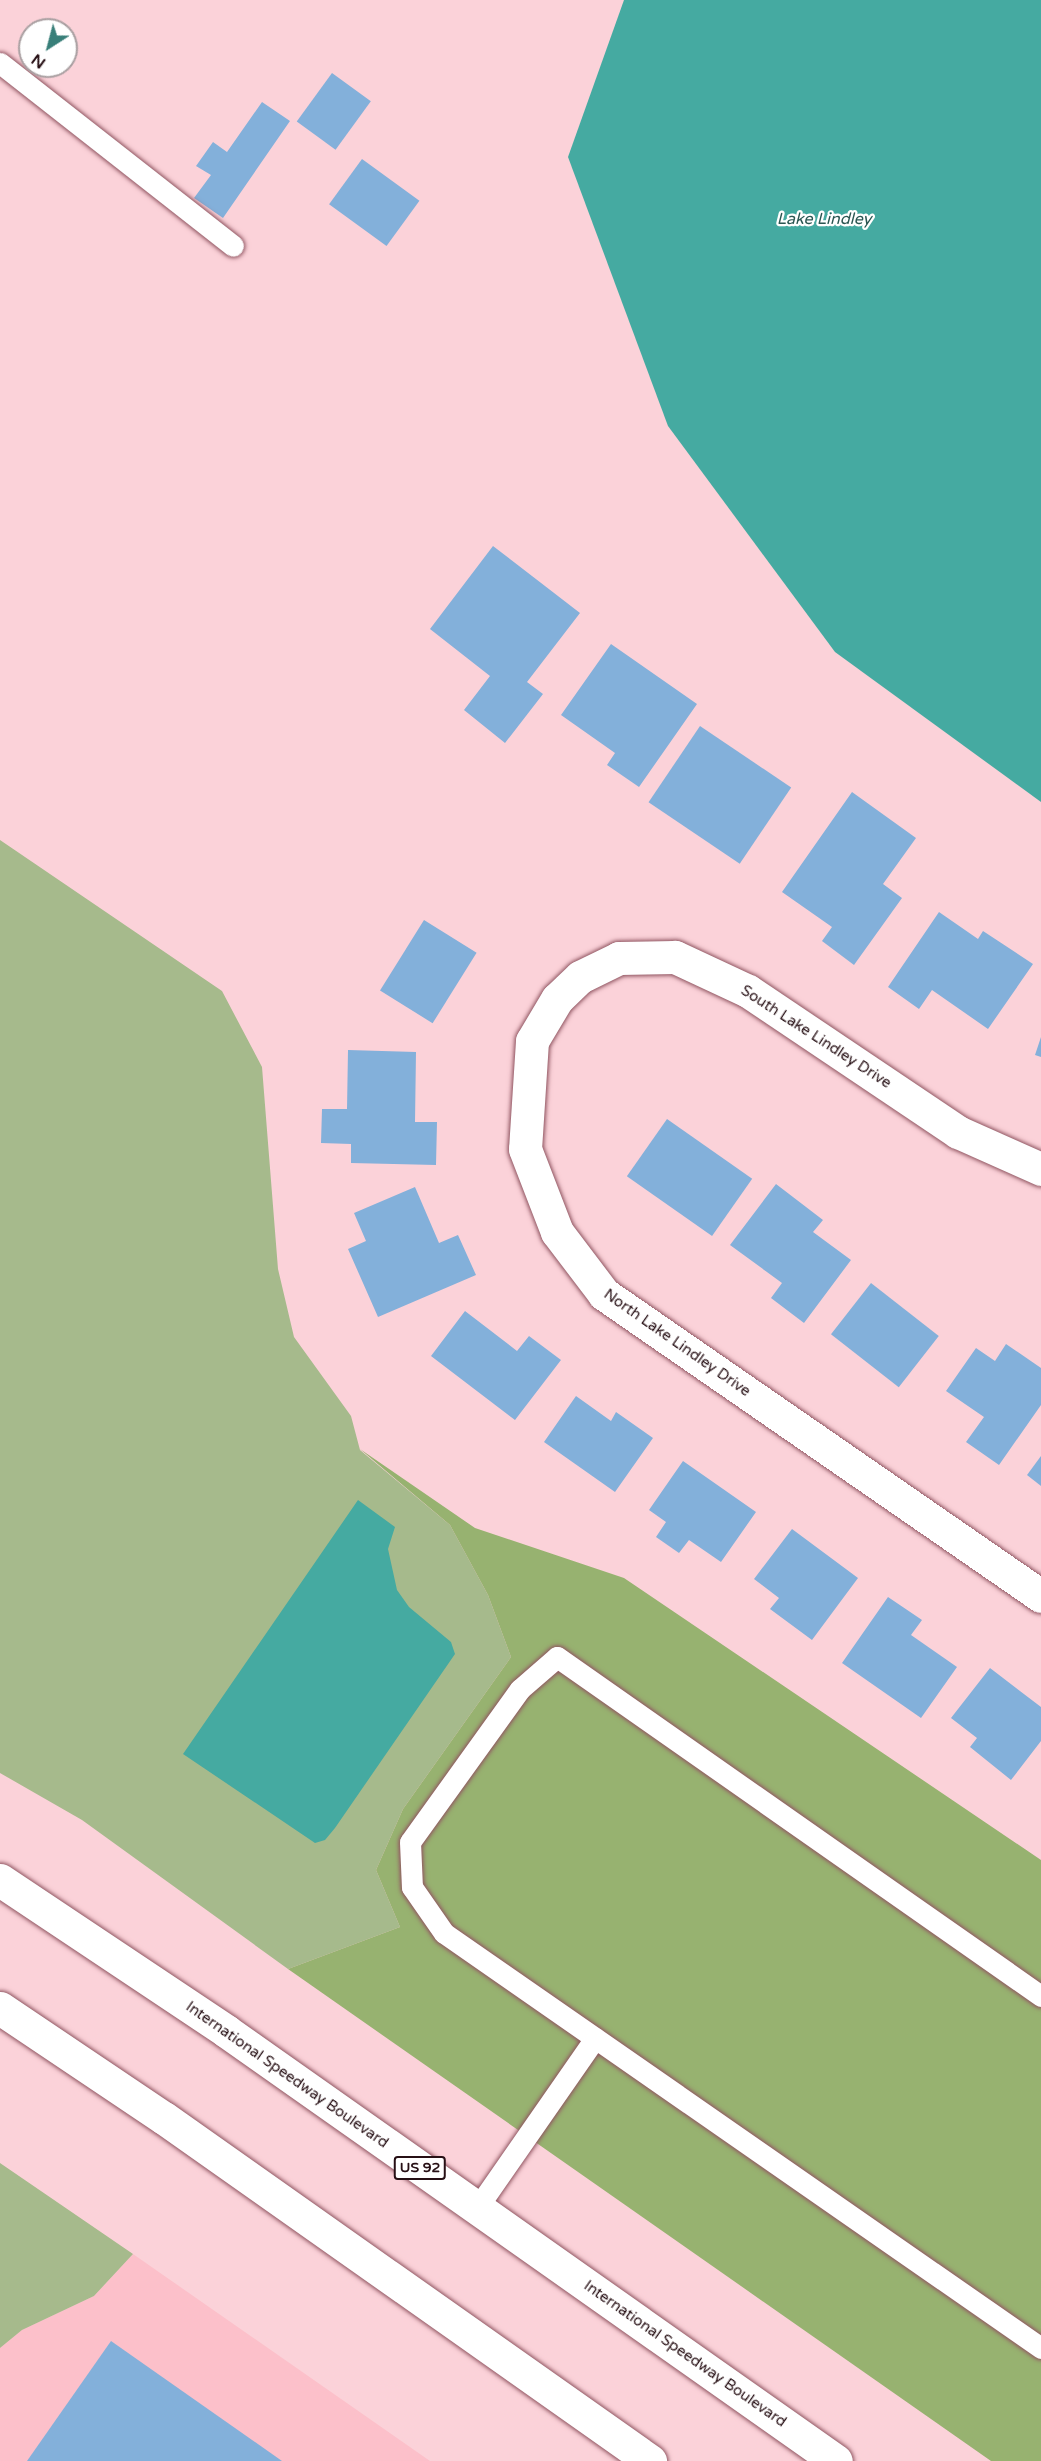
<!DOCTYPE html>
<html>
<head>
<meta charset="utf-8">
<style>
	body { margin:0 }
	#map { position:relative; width:1041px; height:2461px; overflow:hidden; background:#fbd2d9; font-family:"Varela Round",sans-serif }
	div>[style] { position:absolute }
	.built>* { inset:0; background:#fcc0ca }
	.green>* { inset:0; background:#a6ba8c }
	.forest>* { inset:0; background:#97b270 }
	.water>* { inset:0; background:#45aaa1 }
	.building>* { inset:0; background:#83b0da; transform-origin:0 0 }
	.roads { filter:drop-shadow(0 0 2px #905561) drop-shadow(0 0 2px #905561) }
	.lane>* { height:21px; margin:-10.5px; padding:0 10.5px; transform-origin:10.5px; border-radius:10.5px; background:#fff }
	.street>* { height:33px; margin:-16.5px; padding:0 16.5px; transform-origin:16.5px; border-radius:16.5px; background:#fff }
	.primary>* { height:33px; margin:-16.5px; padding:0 16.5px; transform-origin:16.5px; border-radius:16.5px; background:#fff }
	span { translate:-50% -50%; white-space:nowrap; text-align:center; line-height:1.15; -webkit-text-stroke:4.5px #fff; paint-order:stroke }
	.shield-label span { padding:2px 4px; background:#fff; border:2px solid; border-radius:4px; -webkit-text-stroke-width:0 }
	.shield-label { font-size:14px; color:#271015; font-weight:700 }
	.street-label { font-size:15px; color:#271015 }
	.water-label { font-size:16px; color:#2a5652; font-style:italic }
	.north { position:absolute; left:18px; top:18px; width:60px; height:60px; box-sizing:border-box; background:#fff; border:2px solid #a99fa1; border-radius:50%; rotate:216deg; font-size:16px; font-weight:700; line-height:24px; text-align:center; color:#271015 }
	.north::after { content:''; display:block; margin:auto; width:21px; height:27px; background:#387f79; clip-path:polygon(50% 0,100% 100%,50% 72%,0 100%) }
</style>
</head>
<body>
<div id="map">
	<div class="built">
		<i style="clip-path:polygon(133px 2254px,430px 2461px,0 2461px,0 2348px,22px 2330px,94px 2296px)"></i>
	</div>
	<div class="green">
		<i style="clip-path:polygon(0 840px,222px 991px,262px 1067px,278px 1269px,294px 1337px,351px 1416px,360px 1450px,450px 1525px,488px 1595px,511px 1657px,403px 1809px,376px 1870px,400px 1927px,288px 1969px,82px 1820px,0 1773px)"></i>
		<i style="clip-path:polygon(0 2163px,133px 2254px,94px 2296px,22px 2330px,0 2348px)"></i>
	</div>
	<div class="forest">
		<i style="clip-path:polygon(360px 1449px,475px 1528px,624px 1578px,1041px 1860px,1041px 2461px,991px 2461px,288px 1969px,400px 1927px,376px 1870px,403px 1809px,511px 1657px,488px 1595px,450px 1525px)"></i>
	</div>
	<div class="water">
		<i style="clip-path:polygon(624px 0,1041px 0,1041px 802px,835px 652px,668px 426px,568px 157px)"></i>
		<i style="clip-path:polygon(358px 1500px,395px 1527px,388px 1549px,397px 1590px,409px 1607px,451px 1642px,455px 1654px,335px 1828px,325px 1840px,315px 1843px,183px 1754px)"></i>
	</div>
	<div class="building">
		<i style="left:332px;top:73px;width:48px;height:60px;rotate:36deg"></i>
		<i style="clip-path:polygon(262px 102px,290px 121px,223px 218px,194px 198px,211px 175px,196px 166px,213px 142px,227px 152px)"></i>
		<i style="left:362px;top:159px;width:71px;height:56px;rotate:36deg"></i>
		<i style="clip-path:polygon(493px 546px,580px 613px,527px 682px,543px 694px,505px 743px,464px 710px,490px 676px,430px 629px)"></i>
		<i style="clip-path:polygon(611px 644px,697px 704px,639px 787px,607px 765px,615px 753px,561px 715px)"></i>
		<i style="left:700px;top:726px;width:110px;height:92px;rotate:34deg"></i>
		<i style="clip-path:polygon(852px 792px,916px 838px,883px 884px,902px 898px,854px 965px,822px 941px,832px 927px,782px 892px)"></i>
		<i style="clip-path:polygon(939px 912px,978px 939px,983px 931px,1033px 964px,988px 1029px,932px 990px,919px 1009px,888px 987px)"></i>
		<i style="left:424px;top:920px;width:62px;height:83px;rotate:32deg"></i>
		<i style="clip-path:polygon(1041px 1037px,1041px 1057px,1035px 1055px)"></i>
		<i style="clip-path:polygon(348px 1050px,416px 1052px,415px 1122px,437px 1122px,436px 1165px,351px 1163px,351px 1144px,321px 1143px,322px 1109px,347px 1109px)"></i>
		<i style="left:667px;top:1119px;width:104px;height:70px;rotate:35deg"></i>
		<i style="clip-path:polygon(776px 1184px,823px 1220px,813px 1232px,851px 1260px,804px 1323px,771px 1298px,782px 1283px,730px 1245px)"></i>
		<i style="clip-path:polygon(415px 1187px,439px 1243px,458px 1235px,476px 1275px,378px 1317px,348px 1249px,366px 1241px,354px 1213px)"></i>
		<i style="left:871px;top:1283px;width:86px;height:65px;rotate:38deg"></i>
		<i style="clip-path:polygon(465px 1311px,517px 1351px,529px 1336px,561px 1360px,515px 1420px,431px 1356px)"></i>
		<i style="clip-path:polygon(1006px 1344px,1041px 1368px,1041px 1405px,999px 1465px,966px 1442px,984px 1417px,946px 1391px,976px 1348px,995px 1361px)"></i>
		<i style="clip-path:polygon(576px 1396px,611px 1421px,616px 1412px,653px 1438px,615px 1492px,544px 1442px)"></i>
		<i style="clip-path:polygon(1041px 1456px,1041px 1486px,1027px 1475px)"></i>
		<i style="clip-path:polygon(683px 1461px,756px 1512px,721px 1562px,689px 1540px,679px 1553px,656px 1537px,666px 1522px,649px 1510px)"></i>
		<i style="clip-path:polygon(792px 1529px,858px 1578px,812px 1640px,770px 1609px,779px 1598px,754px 1579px)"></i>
		<i style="clip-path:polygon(888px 1597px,922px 1620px,911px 1635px,957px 1667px,921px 1718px,842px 1663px)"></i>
		<i style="clip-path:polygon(990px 1668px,1041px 1707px,1041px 1741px,1011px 1780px,970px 1747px,977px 1738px,951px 1718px)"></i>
		<i style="clip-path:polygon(111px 2341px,282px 2461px,27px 2461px)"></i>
	</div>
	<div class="roads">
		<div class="lane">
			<i style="left:0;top:63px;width:296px;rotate:38.1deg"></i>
			<i style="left:1041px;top:1996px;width:591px;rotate:-144.99deg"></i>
			<i style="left:557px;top:1657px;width:49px;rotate:139.1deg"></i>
			<i style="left:520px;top:1689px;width:188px;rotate:125.7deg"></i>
			<i style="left:410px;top:1842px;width:45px;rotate:87.5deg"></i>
			<i style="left:412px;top:1887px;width:56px;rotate:55.2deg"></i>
			<i style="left:444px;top:1933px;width:727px;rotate:34.8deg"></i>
			<i style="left:477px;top:2208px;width:207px;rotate:-55.2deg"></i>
		</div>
		<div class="street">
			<i style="left:1041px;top:1169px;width:91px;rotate:-156deg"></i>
			<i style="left:958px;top:1132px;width:253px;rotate:-146.1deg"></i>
			<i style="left:748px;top:991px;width:81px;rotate:-155deg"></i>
			<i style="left:675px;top:957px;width:56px;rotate:179deg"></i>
			<i style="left:619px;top:958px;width:43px;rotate:154deg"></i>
			<i style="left:580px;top:977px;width:32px;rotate:136deg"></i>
			<i style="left:557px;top:999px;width:49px;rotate:120.8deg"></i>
			<i style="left:532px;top:1041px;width:108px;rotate:93.7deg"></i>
			<i style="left:525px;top:1149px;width:89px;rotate:68.9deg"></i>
			<i style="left:557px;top:1232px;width:78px;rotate:52.8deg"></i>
			<i style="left:604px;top:1294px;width:531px;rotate:34.65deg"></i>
		</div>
		<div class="primary">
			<i style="left:0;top:1880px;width:272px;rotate:33.7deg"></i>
			<i style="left:226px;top:2031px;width:746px;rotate:35.18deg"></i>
			<i style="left:0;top:2008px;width:197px;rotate:33.9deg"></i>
			<i style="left:164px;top:2118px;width:595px;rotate:35.21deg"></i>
		</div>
	</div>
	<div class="shield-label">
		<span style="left:420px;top:2168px">US 92</span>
	</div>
	<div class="street-label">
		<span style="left:816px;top:1037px;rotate:33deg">South Lake Lindley Drive</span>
		<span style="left:677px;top:1343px;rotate:35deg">North Lake Lindley Drive</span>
		<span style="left:287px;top:2075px;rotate:35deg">International Speedway Boulevard</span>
		<span style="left:685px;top:2354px;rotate:35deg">International Speedway Boulevard</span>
	</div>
	<div class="water-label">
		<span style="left:824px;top:219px">Lake Lindley</span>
	</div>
	<div class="north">N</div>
</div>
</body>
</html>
